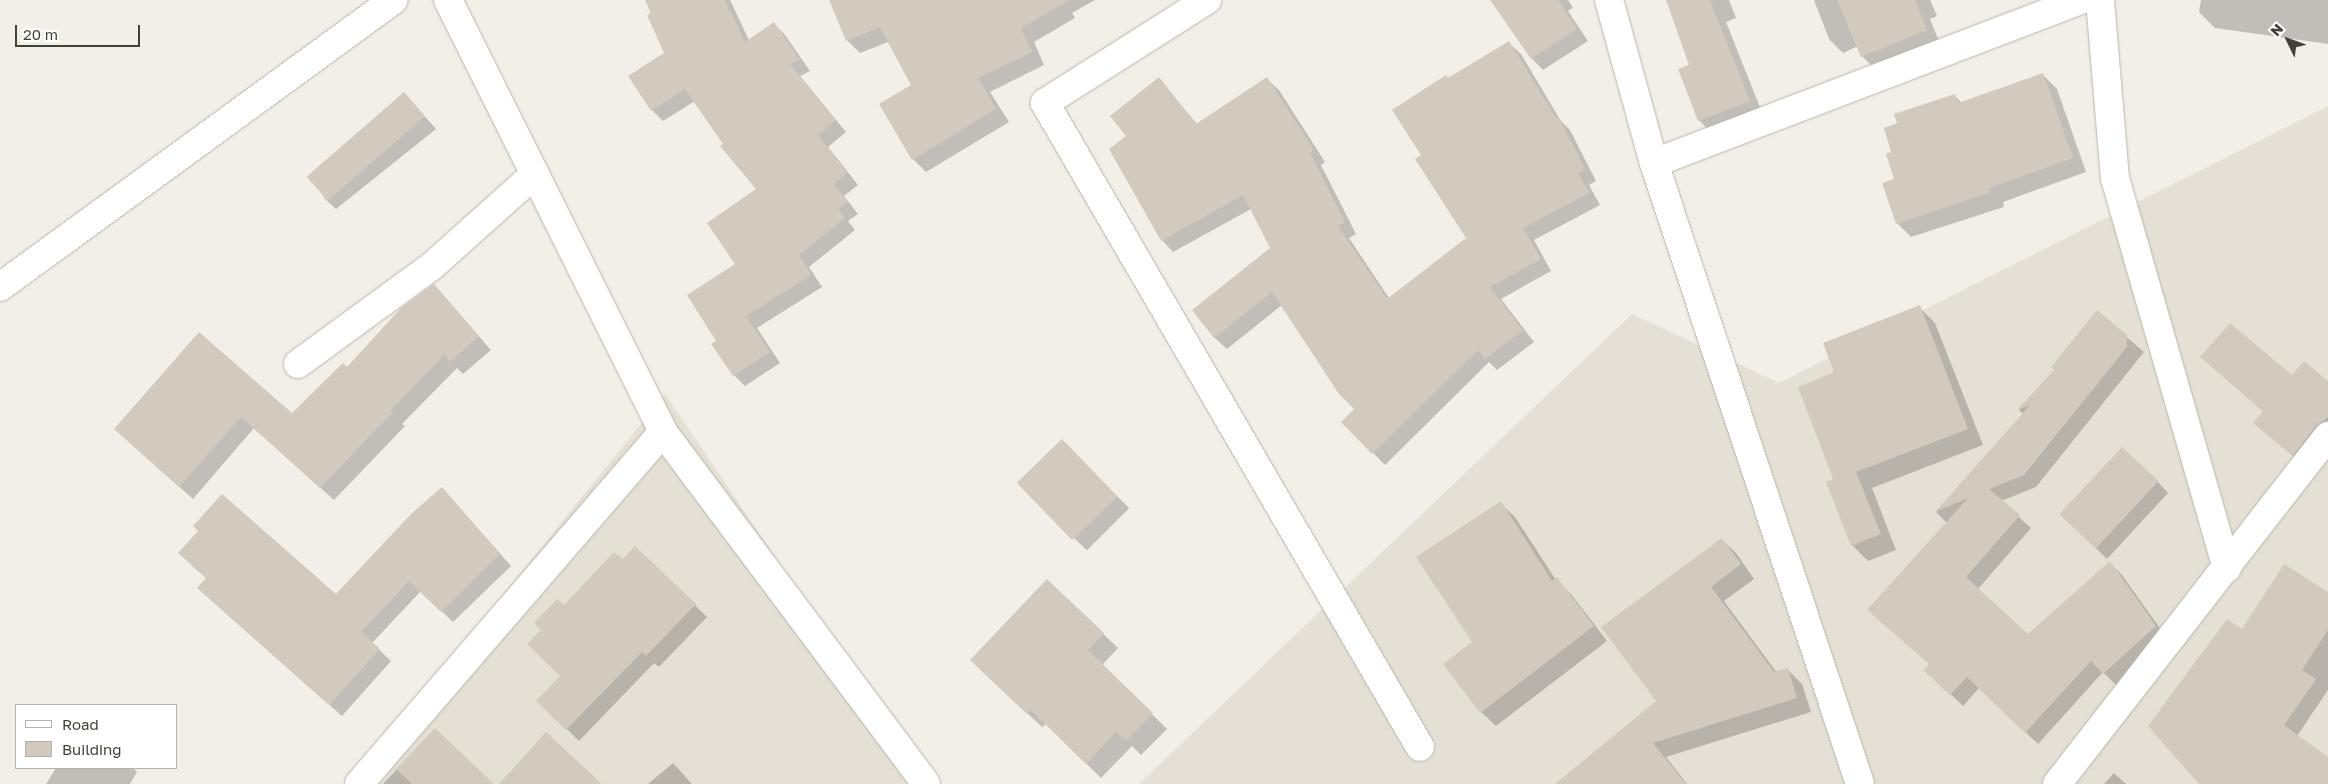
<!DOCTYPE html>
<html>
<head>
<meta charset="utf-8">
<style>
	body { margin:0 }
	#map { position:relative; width:2328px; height:784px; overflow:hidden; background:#f2eee8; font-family:"Golos Text",sans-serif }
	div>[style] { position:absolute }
	.residential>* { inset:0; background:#e5e0d6 }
	.shadow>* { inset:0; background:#0003; transform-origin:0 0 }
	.building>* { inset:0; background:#d2cabe; transform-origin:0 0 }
	.roads { filter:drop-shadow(0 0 1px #bcb6ab) drop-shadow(0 0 1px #bcb6ab) }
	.minor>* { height:28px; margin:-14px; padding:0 14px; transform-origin:14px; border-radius:14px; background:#fff }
	.tertiary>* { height:28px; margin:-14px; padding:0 14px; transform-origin:14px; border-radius:14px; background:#fff }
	span { translate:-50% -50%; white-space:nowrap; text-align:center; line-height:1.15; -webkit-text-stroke:4px #fff; paint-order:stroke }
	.legend { position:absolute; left:15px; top:704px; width:162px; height:65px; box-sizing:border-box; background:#fff; border:1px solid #b4b2af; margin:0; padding:6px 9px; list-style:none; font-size:15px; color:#443f37 }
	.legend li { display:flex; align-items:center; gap:10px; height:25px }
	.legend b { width:25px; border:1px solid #b4b2af }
	.north { position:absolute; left:2263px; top:15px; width:50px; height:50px; -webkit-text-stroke:4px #fff; paint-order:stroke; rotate:312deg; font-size:14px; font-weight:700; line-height:20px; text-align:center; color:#443f37 }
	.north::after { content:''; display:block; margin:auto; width:18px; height:22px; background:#443f37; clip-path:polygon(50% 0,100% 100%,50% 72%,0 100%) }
	.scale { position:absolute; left:15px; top:25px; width:125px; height:22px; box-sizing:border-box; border:2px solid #443f37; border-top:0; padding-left:6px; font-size:15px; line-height:18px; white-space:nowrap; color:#443f37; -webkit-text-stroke:4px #fff; paint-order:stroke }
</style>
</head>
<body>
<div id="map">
	<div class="residential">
		<i style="clip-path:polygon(2328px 106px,2328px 784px,1139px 784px,1632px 314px,1779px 383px)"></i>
		<i style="clip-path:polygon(665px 394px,929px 784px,350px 784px)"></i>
	</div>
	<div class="shadow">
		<i style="clip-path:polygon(646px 0,730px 0,749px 40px,774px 24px,785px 35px,810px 71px,800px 76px,846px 132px,828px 147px,858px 185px,844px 196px,858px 214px,848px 221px,855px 230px,809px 267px,822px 287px,757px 328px,780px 363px,745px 386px,734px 375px,718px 341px,758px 190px,695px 101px,663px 121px,652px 110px,666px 54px)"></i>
		<i style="clip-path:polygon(831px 0,1095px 0,1072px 13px,1075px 18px,1034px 42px,1044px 65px,990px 92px,1009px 122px,926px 172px,913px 159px,881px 105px,912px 86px,888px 42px,860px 53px,847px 40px)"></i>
		<i style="clip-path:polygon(1492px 0,1568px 0,1573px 8px,1568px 11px,1588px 41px,1543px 70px,1532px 59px)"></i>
		<i style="clip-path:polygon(1668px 0,1729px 0,1736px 18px,1726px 22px,1763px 115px,1713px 135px,1699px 120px,1691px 66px)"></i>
		<i style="clip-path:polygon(1814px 0,1930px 0,1937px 16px,1930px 19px,1940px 44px,1876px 70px,1862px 56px,1858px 46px,1843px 53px,1829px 39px)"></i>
		<i style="clip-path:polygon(2201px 0,2328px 0,2328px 44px,2215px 28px,2199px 12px)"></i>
		<i style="clip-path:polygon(1509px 43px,1521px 54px,1561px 121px,1570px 130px,1596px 181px,1589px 185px,1600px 205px,1534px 240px,1551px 271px,1501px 299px,1534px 342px,1497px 370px,1489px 362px,1385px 465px,1343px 422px,1356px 409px,1282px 305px,1227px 349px,1215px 338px,1194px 310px,1271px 248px,1251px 209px,1173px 252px,1162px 240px,1128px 137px,1159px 79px,1197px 124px,1267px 79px,1279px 90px,1325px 162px,1321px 165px,1356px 234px,1349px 238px,1389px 298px,1468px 238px,1423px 156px,1448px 79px)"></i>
		<i style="clip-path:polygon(2043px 75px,2057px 89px,2086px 172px,2003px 202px,2004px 207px,1911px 237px,1897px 223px,1893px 153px,1898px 124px,1954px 95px,1962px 103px)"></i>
		<i style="clip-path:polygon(404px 93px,436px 129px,336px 209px,324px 198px)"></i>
		<i style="clip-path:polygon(446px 299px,491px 350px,463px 374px,457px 368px,402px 424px,405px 426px,334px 500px,254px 428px,193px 499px,129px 442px,199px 334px,292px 415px,347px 369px)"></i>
		<i style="clip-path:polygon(1919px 307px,1935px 323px,1983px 445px,1872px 488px,1896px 550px,1868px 561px,1852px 545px,1836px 373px)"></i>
		<i style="clip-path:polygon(2097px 312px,2144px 352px,2036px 487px,2001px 501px,2031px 528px,1978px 589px,2028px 636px,2110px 563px,2122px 575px,2167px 638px,2116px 685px,2103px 672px,2038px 744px,1979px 688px,1963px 706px,1937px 681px,1930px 664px,1947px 523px,1936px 512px,2023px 414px,2019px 410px,2056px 370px)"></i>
		<i style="clip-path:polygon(2214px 368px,2328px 382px,2328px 438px,2305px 466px,2267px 434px,2264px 412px)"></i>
		<i style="left:1062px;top:441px;width:95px;height:60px;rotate:45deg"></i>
		<i style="clip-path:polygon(2157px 481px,2168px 493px,2107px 559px,2075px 528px)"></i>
		<i style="clip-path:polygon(442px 488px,511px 566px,453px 622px,421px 591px,372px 643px,391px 661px,342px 716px,210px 599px,207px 579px,191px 565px,337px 596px)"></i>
		<i style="clip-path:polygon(1500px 503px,1515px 517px,1556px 580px,1571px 594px,1607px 641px,1496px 726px,1481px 712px,1473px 643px)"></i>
		<i style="clip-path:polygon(1721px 539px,1736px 553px,1754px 579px,1724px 601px,1777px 673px,1788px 670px,1802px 684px,1811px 712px,1666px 757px,1687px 784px,1557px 784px,1658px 702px)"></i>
		<i style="clip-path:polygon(1047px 580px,1118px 648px,1102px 665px,1167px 729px,1141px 755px,1132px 746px,1101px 778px,1046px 724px,1042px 727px,987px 675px)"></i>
		<i style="clip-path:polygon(2328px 594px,2328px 690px,2297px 736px,2328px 759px,2328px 784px,2200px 784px,2242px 630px)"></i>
		<i style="clip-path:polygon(695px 605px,707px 617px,659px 667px,654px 663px,579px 741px,538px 701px,562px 676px,564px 607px)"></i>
		<i style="clip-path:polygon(435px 729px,492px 784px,383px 784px)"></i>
		<i style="clip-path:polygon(673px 763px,692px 784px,648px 784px)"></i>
		<i style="clip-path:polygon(56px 768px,133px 768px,137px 772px,130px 784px,46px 784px)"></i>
		<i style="clip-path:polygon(2114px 773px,2126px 784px,2104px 784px)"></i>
	</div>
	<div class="building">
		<i style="clip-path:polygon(645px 0,725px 0,745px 42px,774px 22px,800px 60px,790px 64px,836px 120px,818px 135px,847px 173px,834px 184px,848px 202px,838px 209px,845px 218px,799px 255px,811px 275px,746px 316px,770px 352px,733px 376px,711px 344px,716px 341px,687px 295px,735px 264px,707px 223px,756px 189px,720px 146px,723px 144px,685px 89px,651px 111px,628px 76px,664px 53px,647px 15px,651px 13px)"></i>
		<i style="clip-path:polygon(829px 0,1070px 0,1021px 28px,1032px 52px,978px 78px,996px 109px,912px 160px,879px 104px,911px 85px,880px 27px,846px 41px)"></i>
		<i style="clip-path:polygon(1490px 0,1558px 0,1577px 29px,1531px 59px)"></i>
		<i style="clip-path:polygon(1666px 0,1710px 0,1750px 101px,1698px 121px,1678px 69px,1689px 65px)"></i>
		<i style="clip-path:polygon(1837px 0,1915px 0,1927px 30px,1861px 57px)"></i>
		<i style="clip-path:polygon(1509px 41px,1556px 118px,1558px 116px,1585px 169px,1578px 173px,1589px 193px,1523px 228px,1541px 259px,1490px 287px,1523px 330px,1485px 359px,1478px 350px,1372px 454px,1341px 422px,1354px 409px,1339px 394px,1272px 292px,1214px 338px,1192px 310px,1270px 248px,1243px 195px,1161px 241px,1109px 149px,1126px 136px,1110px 116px,1159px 77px,1196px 124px,1267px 77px,1314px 150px,1310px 153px,1345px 222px,1338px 226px,1387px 299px,1466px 238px,1415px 159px,1421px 155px,1392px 110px,1446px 75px,1448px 78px)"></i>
		<i style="clip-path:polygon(2043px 73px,2073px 158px,1989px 188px,1991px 192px,1896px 224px,1882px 183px,1894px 179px,1886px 154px,1891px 152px,1884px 128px,1897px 123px,1894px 114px,1955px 94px,1958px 103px)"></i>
		<i style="left:404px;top:92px;width:32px;height:129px;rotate:49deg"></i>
		<i style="clip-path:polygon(434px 284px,479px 336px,450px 362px,444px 355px,391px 410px,393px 412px,320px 488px,241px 417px,179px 487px,114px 429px,199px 332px,292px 413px,343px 363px,347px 367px,401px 308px)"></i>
		<i style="clip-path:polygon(1920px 305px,1968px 429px,1856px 472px,1881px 534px,1851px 546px,1826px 482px,1833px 479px,1798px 387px,1834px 372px,1823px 343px)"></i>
		<i style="clip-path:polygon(2097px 310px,2127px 335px,2127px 347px,2024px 475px,1989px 489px,2020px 515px,1966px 577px,2028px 634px,2110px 561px,2156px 626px,2103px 674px,2091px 661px,2025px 733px,1967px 677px,1950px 695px,1923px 670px,1929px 664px,1867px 610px,1968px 498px,1935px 512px,2030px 405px,2017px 410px,2054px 370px,2051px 367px)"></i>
		<i style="clip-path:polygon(2230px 323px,2292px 375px,2304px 361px,2328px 381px,2328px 417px,2316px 426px,2293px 456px,2253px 423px,2263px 411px,2200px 357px)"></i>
		<i style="left:1062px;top:439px;width:80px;height:63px;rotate:46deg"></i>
		<i style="left:2122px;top:447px;width:50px;height:92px;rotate:43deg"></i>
		<i style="clip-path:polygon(442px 487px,500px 554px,441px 612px,409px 581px,361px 632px,380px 649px,329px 705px,197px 588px,206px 578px,178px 553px,198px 531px,193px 526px,222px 494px,336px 594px,412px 513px)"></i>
		<i style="clip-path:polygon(1501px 501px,1552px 581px,1557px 577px,1594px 626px,1480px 713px,1443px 664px,1472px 642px,1416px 557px)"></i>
		<i style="clip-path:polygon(1722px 538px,1741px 564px,1711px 587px,1774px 672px,1788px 668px,1797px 698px,1653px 743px,1686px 784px,1555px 784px,1656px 701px,1601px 627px)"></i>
		<i style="clip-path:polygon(635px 546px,696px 604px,646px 656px,642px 652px,566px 730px,536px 701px,560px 676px,527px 644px,541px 630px,534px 623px,557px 599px,564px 605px,614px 552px,623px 559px)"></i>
		<i style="clip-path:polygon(2284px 564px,2328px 592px,2328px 630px,2302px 670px,2316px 679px,2284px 725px,2328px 757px,2328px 784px,2199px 784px,2148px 726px,2227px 619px,2242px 629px)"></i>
		<i style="clip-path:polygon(1047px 579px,1104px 633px,1088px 650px,1153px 713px,1126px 741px,1116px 732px,1086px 764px,1031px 710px,1027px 714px,970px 660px)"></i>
		<i style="clip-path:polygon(435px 728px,494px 784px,412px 784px,396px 769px)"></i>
		<i style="clip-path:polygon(546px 732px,602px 784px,499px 784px)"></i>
	</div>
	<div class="roads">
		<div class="minor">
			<i style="left:448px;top:0;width:483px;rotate:63.5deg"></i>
			<i style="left:663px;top:432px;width:439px;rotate:53.2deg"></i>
			<i style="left:1207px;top:0;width:192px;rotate:147.6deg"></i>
			<i style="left:1045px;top:103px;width:745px;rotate:59.79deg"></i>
			<i style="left:2100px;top:0;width:179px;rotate:85.2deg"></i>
			<i style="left:2115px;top:178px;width:406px;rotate:74deg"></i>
			<i style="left:1654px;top:163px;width:457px;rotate:-20.9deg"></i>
			<i style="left:0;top:287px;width:487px;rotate:-36.1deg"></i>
			<i style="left:298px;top:364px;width:166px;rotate:-36.2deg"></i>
			<i style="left:432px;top:266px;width:138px;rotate:-41.8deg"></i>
			<i style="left:359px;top:784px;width:465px;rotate:-49.2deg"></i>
			<i style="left:2057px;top:784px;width:441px;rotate:-52.1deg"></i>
		</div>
		<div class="tertiary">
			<i style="left:1609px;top:0;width:169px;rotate:74.6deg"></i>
			<i style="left:1654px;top:163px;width:654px;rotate:71.65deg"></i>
		</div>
	</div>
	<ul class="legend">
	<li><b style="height:6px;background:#fff"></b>Road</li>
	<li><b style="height:14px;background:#d2cabe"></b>Building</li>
	</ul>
	<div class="north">N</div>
	<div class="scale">20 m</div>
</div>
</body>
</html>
